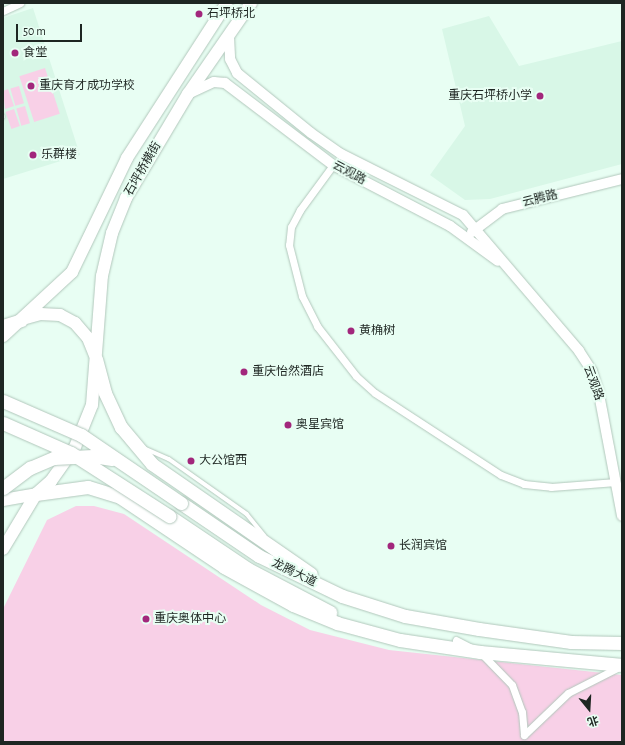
<!DOCTYPE html>
<html>
<head>
<meta charset="utf-8">
<style>
	body { margin:0 }
	#map { position:relative; width:625px; height:745px; overflow:hidden; background:#e8fef3; font-family:"Alegreya Sans","Noto Sans SC",sans-serif }
	div>[style] { position:absolute }
	.built>* { inset:0; background:#d8f7e7 }
	.green>* { inset:0; background:#f8d0e7; transform-origin:0 0 }
	.roads { filter:drop-shadow(0 0 1px #b1c7bb) drop-shadow(0 0 1px #b1c7bb) }
	.lane>* { height:3.5px; margin:-1.75px; padding:0 1.75px; transform-origin:1.75px; border-radius:1.75px; background:#fff }
	.street>* { height:7px; margin:-3.5px; padding:0 3.5px; transform-origin:3.5px; border-radius:3.5px; background:#fff }
	.secondary>* { height:10px; margin:-5px; padding:0 5px; transform-origin:5px; border-radius:5px; background:#fff }
	.primary>* { height:12px; margin:-6px; padding:0 6px; transform-origin:6px; border-radius:6px; background:#fff }
	.highway>* { height:13px; margin:-6.5px; padding:0 6.5px; transform-origin:6.5px; border-radius:6.5px; background:#fff }
	.bridges { filter:drop-shadow(0 0 1px #b1c7bb) drop-shadow(0 0 1px #b1c7bb) }
	.highway-bridge>* { height:13px; margin:-6.5px; padding:0 6.5px; transform-origin:6.5px; border-radius:6.5px; background:#fff }
	.dots>* { width:11px; height:11px; translate:-50% -50%; box-sizing:border-box; border:2px solid #e8fef3; border-radius:50% }
	span { translate:-50% -50%; white-space:nowrap; text-align:center; line-height:1.15; -webkit-text-stroke:4px #e8fef3; paint-order:stroke }
	.poi-label { font-size:12px; color:#1e2622 }
	.left { translate:0 -50%; text-align:left }
	.right { translate:-100% -50%; text-align:right }
	.street-label { font-size:12px; color:#1e2622 }
	.frame { position:absolute; inset:0; border:4px solid #1e2622; pointer-events:none }
	.north { position:absolute; left:569px; top:689px; width:40px; height:40px; -webkit-text-stroke:3px #e8fef3; paint-order:stroke; rotate:162deg; font-size:11px; font-weight:700; line-height:16px; text-align:center; color:#1e2622 }
	.north::after { content:''; display:block; margin:auto; width:14px; height:18px; background:#1e2622; clip-path:polygon(50% 0,100% 100%,50% 72%,0 100%) }
	.scale { position:absolute; left:16px; top:24px; width:66px; height:18px; box-sizing:border-box; border:2px solid #1e2622; border-top:0; padding-left:5px; font-size:12px; line-height:14px; white-space:nowrap; color:#1e2622; -webkit-text-stroke:3px #e8fef3; paint-order:stroke }
</style>
</head>
<body>
<div id="map">
	<div class="built">
		<i style="clip-path:polygon(33px 8px,80px 155px,3px 179px,3px 18px)"></i>
		<i style="clip-path:polygon(489px 16px,519px 66px,622px 41px,622px 164px,490px 199px,465px 200px,430px 175px,465px 126px,442px 29px)"></i>
	</div>
	<div class="green">
		<i style="left:45px;top:68px;width:48px;height:27px;rotate:72deg"></i>
		<i style="left:19px;top:86px;width:18px;height:9px;rotate:74deg"></i>
		<i style="clip-path:polygon(8px 89px,14px 106px,5px 109px,3px 91px)"></i>
		<i style="left:25px;top:106px;width:18px;height:9px;rotate:74deg"></i>
		<i style="left:14px;top:109px;width:18px;height:9px;rotate:71deg"></i>
		<i style="clip-path:polygon(76px 506px,94px 506px,124px 514px,261px 605px,310px 630px,389px 650px,622px 675px,622px 742px,3px 742px,3px 609px,47px 520px)"></i>
	</div>
	<div class="roads">
		<div class="lane">
			<i style="left:3px;top:116px;width:1px;rotate:90deg"></i>
			<i style="left:144px;top:448px;width:27px;rotate:24deg"></i>
			<i style="left:169px;top:459px;width:95px;rotate:35.2deg"></i>
			<i style="left:247px;top:514px;width:28px;rotate:51deg"></i>
		</div>
		<div class="street">
			<i style="left:3px;top:11px;width:19px;rotate:-25deg"></i>
			<i style="left:333px;top:165px;width:56px;rotate:126.3deg"></i>
			<i style="left:300px;top:210px;width:19px;rotate:118deg"></i>
			<i style="left:291px;top:227px;width:18px;rotate:96deg"></i>
			<i style="left:289px;top:245px;width:53px;rotate:75.7deg"></i>
			<i style="left:302px;top:296px;width:34px;rotate:63deg"></i>
			<i style="left:317px;top:326px;width:63px;rotate:52deg"></i>
			<i style="left:356px;top:376px;width:25px;rotate:42deg"></i>
			<i style="left:375px;top:393px;width:150px;rotate:33.1deg"></i>
			<i style="left:501px;top:475px;width:25px;rotate:21deg"></i>
			<i style="left:524px;top:484px;width:27px;rotate:6deg"></i>
			<i style="left:551px;top:487px;width:65px;rotate:-4.4deg"></i>
			<i style="left:456px;top:640px;width:16px;rotate:27deg"></i>
			<i style="left:482px;top:654px;width:43px;rotate:45.9deg"></i>
			<i style="left:512px;top:685px;width:29px;rotate:70deg"></i>
			<i style="left:522px;top:712px;width:23px;rotate:85deg"></i>
			<i style="left:524px;top:735px;width:61px;rotate:-43.7deg"></i>
			<i style="left:568px;top:693px;width:57px;rotate:-27deg"></i>
		</div>
		<div class="secondary">
			<i style="left:229px;top:37px;width:22px;rotate:87deg"></i>
			<i style="left:230px;top:59px;width:16px;rotate:63deg"></i>
			<i style="left:237px;top:73px;width:95px;rotate:39deg"></i>
			<i style="left:311px;top:133px;width:37px;rotate:35deg"></i>
			<i style="left:341px;top:154px;width:136px;rotate:26.6deg"></i>
			<i style="left:463px;top:215px;width:179px;rotate:49.5deg"></i>
			<i style="left:579px;top:351px;width:24px;rotate:57deg"></i>
			<i style="left:592px;top:371px;width:24px;rotate:73deg"></i>
			<i style="left:599px;top:394px;width:124px;rotate:79.3deg"></i>
			<i style="left:190px;top:93px;width:26px;rotate:-25deg"></i>
			<i style="left:214px;top:82px;width:11px;rotate:5deg"></i>
			<i style="left:225px;top:83px;width:136px;rotate:37.2deg"></i>
			<i style="left:333px;top:165px;width:132px;rotate:27.5deg"></i>
			<i style="left:450px;top:226px;width:59px;rotate:36.1deg"></i>
			<i style="left:472px;top:232px;width:38px;rotate:-37deg"></i>
			<i style="left:502px;top:209px;width:124px;rotate:-14deg"></i>
		</div>
		<div class="primary">
			<i style="left:26px;top:318px;width:15px;rotate:-16deg"></i>
			<i style="left:40px;top:314px;width:20px;rotate:3deg"></i>
			<i style="left:60px;top:315px;width:17px;rotate:28deg"></i>
			<i style="left:75px;top:323px;width:20px;rotate:49deg"></i>
			<i style="left:88px;top:338px;width:18px;rotate:68deg"></i>
			<i style="left:3px;top:336px;width:94px;rotate:-42.8deg"></i>
			<i style="left:72px;top:272px;width:127px;rotate:-64.2deg"></i>
			<i style="left:127px;top:158px;width:184px;rotate:-57.2deg"></i>
			<i style="left:3px;top:500px;width:34px;rotate:-10deg"></i>
			<i style="left:36px;top:494px;width:20px;rotate:-41deg"></i>
			<i style="left:51px;top:481px;width:42px;rotate:-54.8deg"></i>
			<i style="left:75px;top:447px;width:45px;rotate:-68deg"></i>
			<i style="left:92px;top:405px;width:129px;rotate:-85.6deg"></i>
			<i style="left:102px;top:276px;width:44px;rotate:-76.9deg"></i>
			<i style="left:112px;top:233px;width:38px;rotate:-68deg"></i>
			<i style="left:126px;top:198px;width:121px;rotate:-59.2deg"></i>
			<i style="left:188px;top:94px;width:111px;rotate:-55.3deg"></i>
			<i style="left:3px;top:549px;width:64px;rotate:-59deg"></i>
		</div>
		<div class="highway">
			<i style="left:3px;top:326px;width:19px;rotate:-18deg"></i>
			<i style="left:96px;top:359px;width:35px;rotate:75deg"></i>
			<i style="left:105px;top:393px;width:38px;rotate:65deg"></i>
			<i style="left:121px;top:427px;width:48px;rotate:50deg"></i>
			<i style="left:152px;top:464px;width:193px;rotate:34.7deg"></i>
			<i style="left:36px;top:494px;width:52px;rotate:-7.7deg"></i>
			<i style="left:88px;top:487px;width:34px;rotate:17deg"></i>
			<i style="left:120px;top:497px;width:125px;rotate:33.9deg"></i>
			<i style="left:224px;top:567px;width:79px;rotate:28.8deg"></i>
			<i style="left:293px;top:605px;width:48px;rotate:22.2deg"></i>
			<i style="left:337px;top:623px;width:65px;rotate:15.1deg"></i>
			<i style="left:400px;top:640px;width:81px;rotate:8.5deg"></i>
			<i style="left:480px;top:652px;width:143px;rotate:5.2deg"></i>
			<i style="left:181px;top:503px;width:94px;rotate:34.2deg"></i>
			<i style="left:259px;top:556px;width:92px;rotate:25.7deg"></i>
			<i style="left:342px;top:596px;width:66px;rotate:17.6deg"></i>
			<i style="left:405px;top:616px;width:75px;rotate:10deg"></i>
			<i style="left:479px;top:629px;width:93px;rotate:8deg"></i>
			<i style="left:571px;top:642px;width:51px;rotate:1.1deg"></i>
			<i style="left:169px;top:516px;width:95px;rotate:33.9deg"></i>
			<i style="left:248px;top:569px;width:93px;rotate:27.7deg"></i>
		</div>
	</div>
	<div class="bridges">
		<div class="highway-bridge">
			<i style="left:3px;top:401px;width:85px;rotate:23.6deg"></i>
			<i style="left:81px;top:435px;width:121px;rotate:34.2deg"></i>
			<i style="left:3px;top:423px;width:74px;rotate:23.8deg"></i>
			<i style="left:71px;top:453px;width:117px;rotate:32.7deg"></i>
			<i style="left:3px;top:488px;width:34px;rotate:-37deg"></i>
			<i style="left:30px;top:468px;width:26px;rotate:-23deg"></i>
			<i style="left:54px;top:458px;width:39px;rotate:-3deg"></i>
			<i style="left:93px;top:456px;width:19px;rotate:9deg"></i>
		</div>
	</div>
	<div class="dots">
		<i style="left:199px;top:14px;background:#a2277c"></i>
		<i style="left:15px;top:53px;background:#a2277c"></i>
		<i style="left:31px;top:86px;background:#a2277c"></i>
		<i style="left:540px;top:96px;background:#a2277c"></i>
		<i style="left:33px;top:155px;background:#a2277c"></i>
		<i style="left:351px;top:331px;background:#a2277c"></i>
		<i style="left:244px;top:372px;background:#a2277c"></i>
		<i style="left:288px;top:425px;background:#a2277c"></i>
		<i style="left:191px;top:461px;background:#a2277c"></i>
		<i style="left:391px;top:546px;background:#a2277c"></i>
		<i style="left:146px;top:619px;background:#a2277c"></i>
	</div>
	<div class="poi-label">
		<span class="left" style="left:207px;top:14px">石坪桥北</span>
		<span class="left" style="left:23px;top:53px">食堂</span>
		<span class="left" style="left:39px;top:86px">重庆育才成功学校</span>
		<span class="right" style="left:532px;top:96px">重庆石坪桥小学</span>
		<span class="left" style="left:41px;top:155px">乐群楼</span>
		<span class="left" style="left:359px;top:331px">黄桷树</span>
		<span class="left" style="left:252px;top:372px">重庆怡然酒店</span>
		<span class="left" style="left:296px;top:425px">奥星宾馆</span>
		<span class="left" style="left:199px;top:461px">大公馆西</span>
		<span class="left" style="left:399px;top:546px">长润宾馆</span>
		<span class="left" style="left:154px;top:619px">重庆奥体中心</span>
	</div>
	<div class="street-label">
		<span style="left:143px;top:169px;rotate:-60deg">石坪桥横街</span>
		<span style="left:349px;top:173px;rotate:28deg">云观路</span>
		<span style="left:540px;top:199px;rotate:-14deg">云腾路</span>
		<span style="left:593px;top:383px;rotate:70deg">云观路</span>
		<span style="left:294px;top:573px;rotate:26deg">龙腾大道</span>
	</div>
	<div class="frame"></div>
	<div class="north">北</div>
	<div class="scale">50 m</div>
</div>
</body>
</html>
